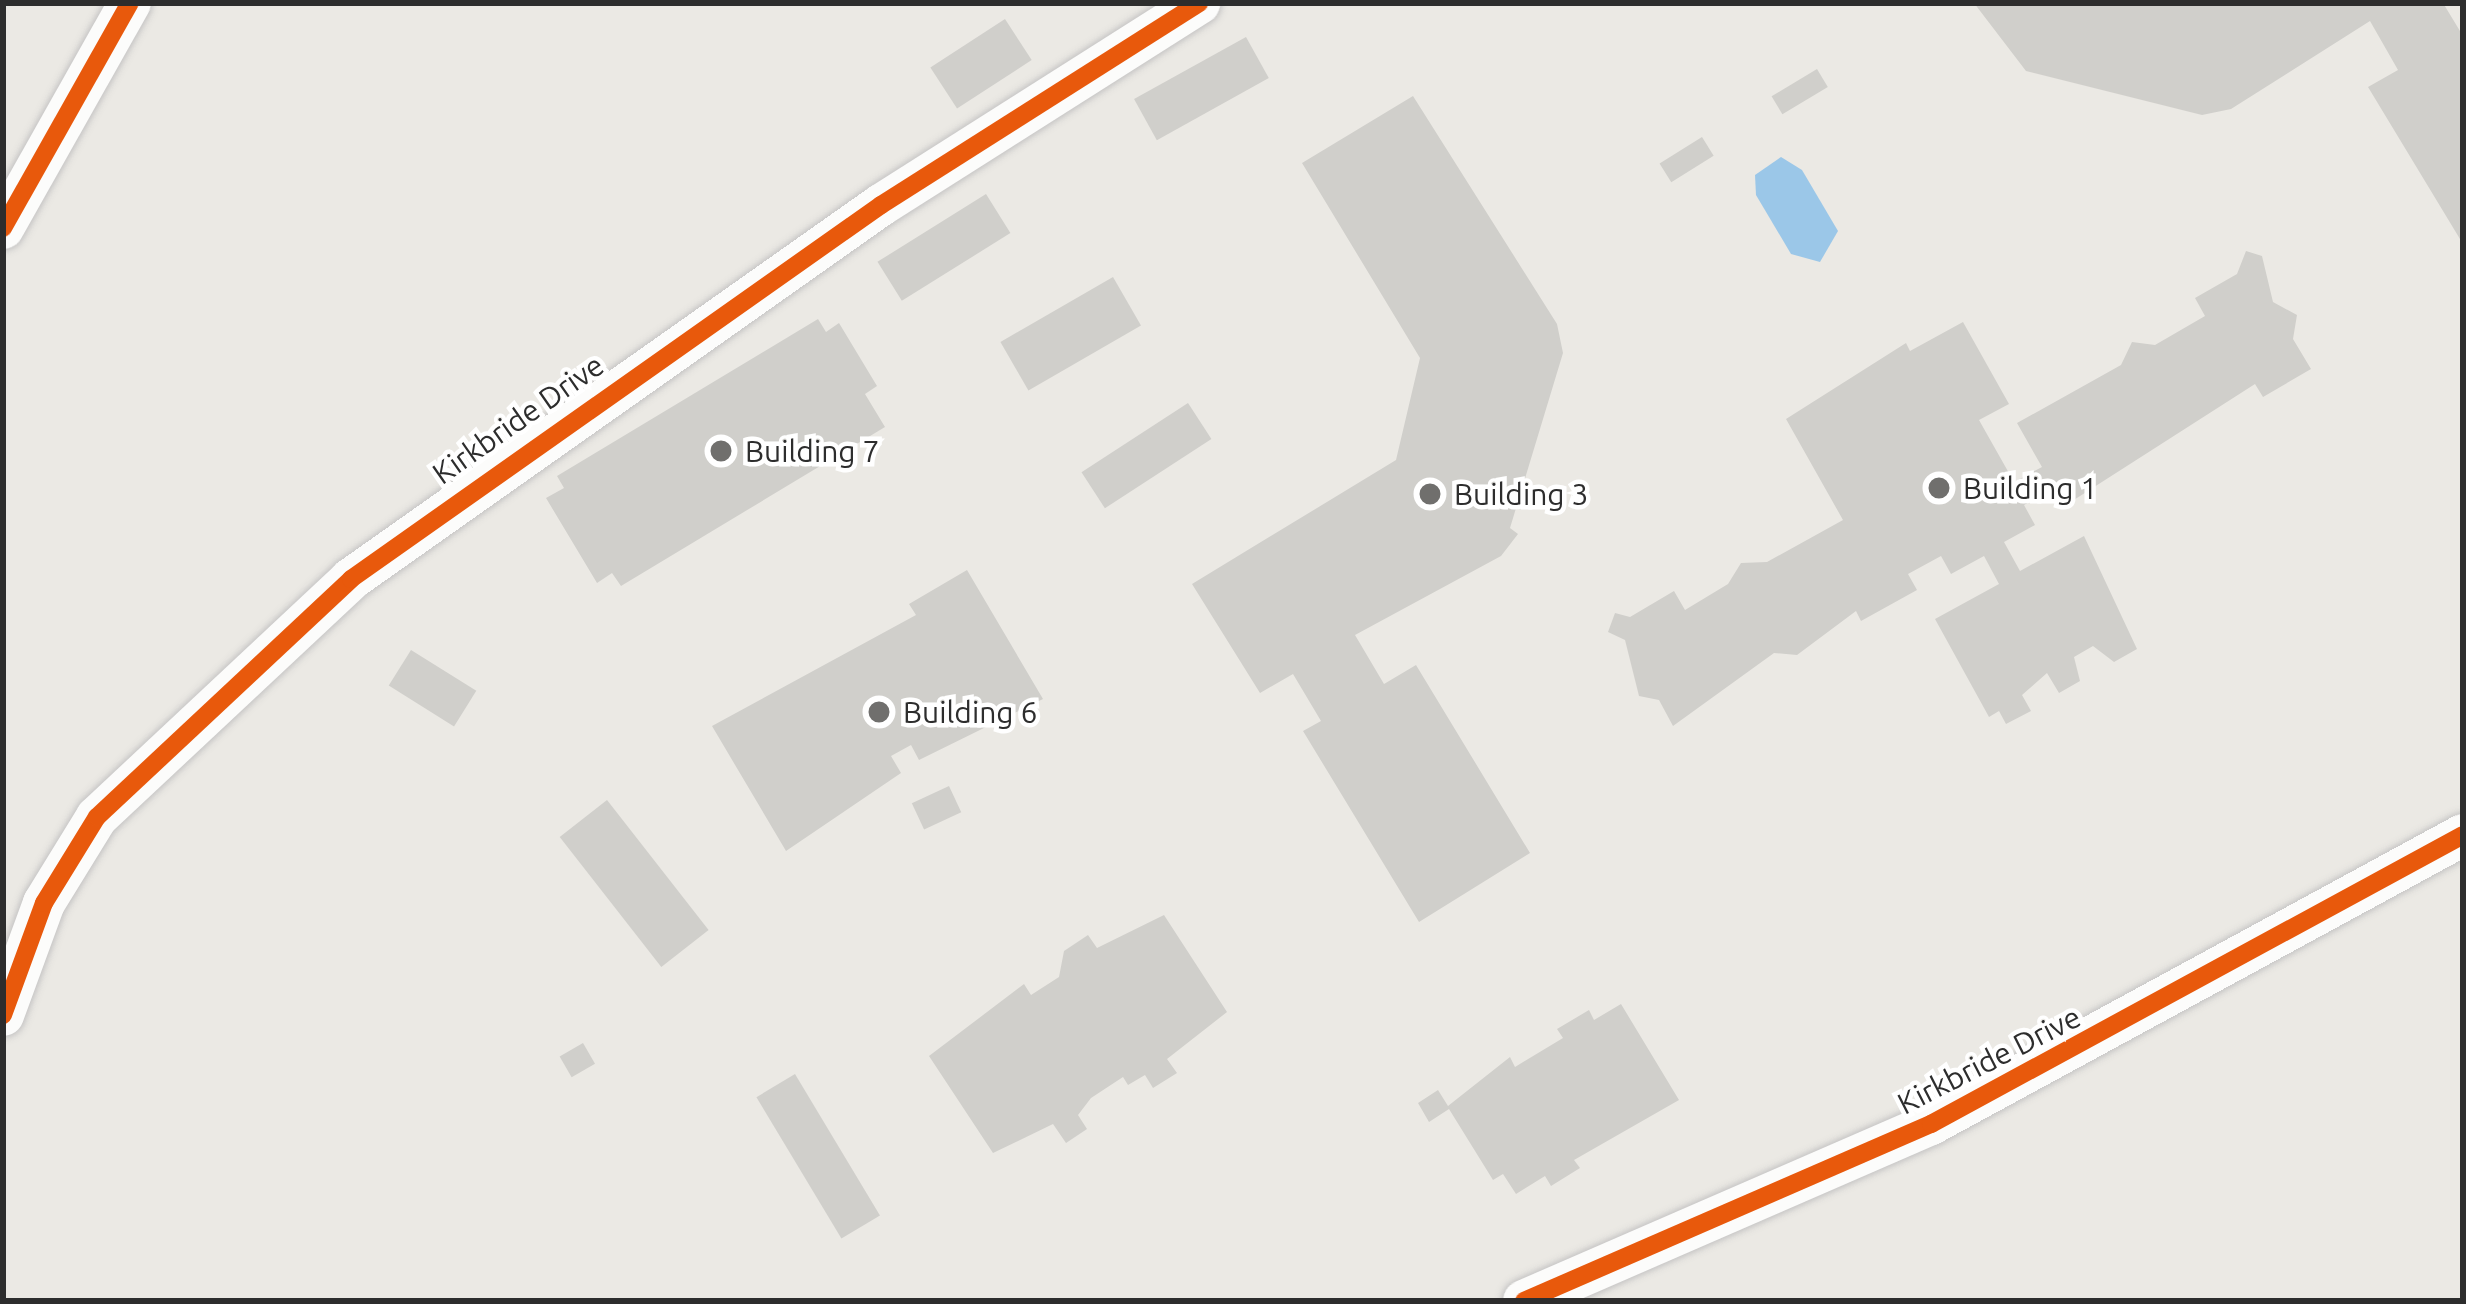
<!DOCTYPE html>
<html>
<head>
<meta charset="utf-8">
<style>
	body { margin:0 }
	#map { position:relative; width:2466px; height:1304px; overflow:hidden; background:#ebe9e4; font-family:Ubuntu,sans-serif }
	div>[style] { position:absolute }
	.water>* { inset:0; background:#9bc7e8 }
	.building>* { inset:0; background:#d0cfcb; transform-origin:0 0 }
	.roads { filter:drop-shadow(0 0 3px #c5c4c4) drop-shadow(0 0 3px #c5c4c4) }
	.minor>* { height:42px; margin:-21px; padding:0 21px; transform-origin:21px; border-radius:21px; background:#fcfcfb }
	.cycleway>* { height:18px; margin:-9px; padding:0 9px; transform-origin:9px; border-radius:9px; background:#e8590c }
	.dots>* { width:33px; height:33px; translate:-50% -50%; box-sizing:border-box; border:6px solid #fff; border-radius:50% }
	span { translate:-50% -50%; white-space:nowrap; text-align:center; line-height:1.15; -webkit-text-stroke:9px #fff; paint-order:stroke }
	.street-label { font-size:30px; color:#2d2d2d }
	.poi-label { font-size:30px; color:#2d2d2d }
	.left { translate:0 -50%; text-align:left }
	.frame { position:absolute; inset:0; border:6px solid #2d2d2d; pointer-events:none }
</style>
</head>
<body>
<div id="map">
	<div class="water">
		<i style="clip-path:polygon(1781px 157px,1802px 170px,1838px 231px,1820px 262px,1791px 254px,1756px 195px,1755px 175px)"></i>
	</div>
	<div class="building">
		<i style="clip-path:polygon(1974px 3px,2443px 3px,2463px 36px,2463px 244px,2368px 87px,2398px 70px,2370px 21px,2231px 109px,2202px 115px,2026px 71px)"></i>
		<i style="left:1005px;top:19px;width:49px;height:89px;rotate:57deg"></i>
		<i style="left:1246px;top:37px;width:47px;height:128px;rotate:61deg"></i>
		<i style="left:1817px;top:69px;width:21px;height:53px;rotate:59deg"></i>
		<i style="clip-path:polygon(1413px 96px,1557px 324px,1563px 353px,1510px 528px,1518px 534px,1501px 556px,1355px 635px,1384px 684px,1416px 665px,1530px 853px,1419px 922px,1303px 731px,1321px 721px,1293px 674px,1260px 693px,1192px 584px,1396px 460px,1420px 358px,1302px 163px)"></i>
		<i style="left:1702px;top:137px;width:22px;height:50px;rotate:58deg"></i>
		<i style="left:986px;top:194px;width:46px;height:128px;rotate:58deg"></i>
		<i style="clip-path:polygon(2246px 251px,2262px 256px,2273px 302px,2297px 315px,2293px 339px,2311px 369px,2263px 397px,2255px 384px,2066px 505px,2057px 486px,2024px 505px,2035px 525px,2004px 542px,2020px 571px,2084px 536px,2137px 649px,2114px 662px,2093px 646px,2074px 657px,2080px 681px,2059px 693px,2047px 673px,2022px 695px,2031px 711px,2006px 724px,1999px 711px,1989px 717px,1935px 619px,1999px 584px,1984px 556px,1951px 574px,1941px 556px,1908px 574px,1917px 590px,1861px 621px,1856px 611px,1797px 655px,1774px 653px,1673px 726px,1659px 700px,1639px 696px,1625px 640px,1608px 632px,1615px 613px,1630px 617px,1674px 591px,1685px 610px,1728px 584px,1741px 563px,1767px 562px,1843px 520px,1786px 419px,1906px 343px,1910px 351px,1963px 322px,2009px 404px,1979px 420px,2014px 482px,2042px 467px,2017px 423px,2121px 365px,2132px 342px,2155px 345px,2205px 316px,2195px 298px,2237px 274px)"></i>
		<i style="left:1113px;top:277px;width:56px;height:130px;rotate:60deg"></i>
		<i style="clip-path:polygon(818px 319px,826px 332px,839px 323px,877px 386px,865px 394px,885px 427px,621px 586px,612px 573px,597px 583px,546px 498px,564px 488px,557px 476px)"></i>
		<i style="left:1188px;top:403px;width:43px;height:127px;rotate:57deg"></i>
		<i style="clip-path:polygon(967px 570px,1043px 699px,919px 760px,911px 745px,891px 756px,901px 773px,786px 851px,712px 726px,916px 615px,909px 604px)"></i>
		<i style="left:411px;top:650px;width:77px;height:42px;rotate:32deg"></i>
		<i style="left:949px;top:786px;width:29px;height:41px;rotate:65deg"></i>
		<i style="left:607px;top:800px;width:165px;height:60px;rotate:52deg"></i>
		<i style="clip-path:polygon(1164px 915px,1227px 1012px,1167px 1059px,1177px 1073px,1153px 1088px,1145px 1075px,1128px 1085px,1123px 1077px,1091px 1098px,1078px 1115px,1087px 1129px,1066px 1143px,1053px 1124px,993px 1153px,929px 1056px,1024px 984px,1031px 995px,1059px 977px,1064px 951px,1088px 935px,1097px 948px)"></i>
		<i style="clip-path:polygon(1621px 1004px,1679px 1100px,1574px 1160px,1580px 1168px,1551px 1186px,1545px 1176px,1516px 1194px,1503px 1174px,1493px 1180px,1449px 1109px,1429px 1122px,1418px 1103px,1438px 1090px,1448px 1106px,1510px 1057px,1515px 1067px,1563px 1038px,1557px 1029px,1589px 1010px,1594px 1020px)"></i>
		<i style="left:583px;top:1043px;width:24px;height:27px;rotate:60deg"></i>
		<i style="left:795px;top:1074px;width:165px;height:45px;rotate:59deg"></i>
	</div>
	<div class="roads">
		<div class="minor">
			<i style="left:3px;top:228px;width:258px;rotate:-60.6deg"></i>
			<i style="left:3px;top:1015px;width:119px;rotate:-69.9deg"></i>
			<i style="left:44px;top:903px;width:101px;rotate:-58.4deg"></i>
			<i style="left:97px;top:817px;width:348px;rotate:-43.1deg"></i>
			<i style="left:351px;top:579px;width:649px;rotate:-35.21deg"></i>
			<i style="left:881px;top:205px;width:377px;rotate:-32.4deg"></i>
			<i style="left:1524px;top:1301px;width:444px;rotate:-23.5deg"></i>
			<i style="left:1931px;top:1124px;width:605px;rotate:-28.51deg"></i>
		</div>
	</div>
	<div class="cycleway">
		<i style="left:3px;top:228px;width:258px;rotate:-60.6deg"></i>
		<i style="left:3px;top:1015px;width:119px;rotate:-69.9deg"></i>
		<i style="left:44px;top:903px;width:101px;rotate:-58.4deg"></i>
		<i style="left:97px;top:817px;width:348px;rotate:-43.1deg"></i>
		<i style="left:351px;top:579px;width:649px;rotate:-35.21deg"></i>
		<i style="left:881px;top:205px;width:377px;rotate:-32.4deg"></i>
		<i style="left:1524px;top:1301px;width:444px;rotate:-23.5deg"></i>
		<i style="left:1931px;top:1124px;width:605px;rotate:-28.51deg"></i>
	</div>
	<div class="dots">
		<i style="left:721px;top:451px;background:#706f6d"></i>
		<i style="left:1939px;top:488px;background:#706f6d"></i>
		<i style="left:1430px;top:494px;background:#706f6d"></i>
		<i style="left:879px;top:712px;background:#706f6d"></i>
	</div>
	<div class="street-label">
		<span style="left:518px;top:419px;rotate:-35deg">Kirkbride Drive</span>
		<span style="left:1989px;top:1060px;rotate:-27deg">Kirkbride Drive</span>
	</div>
	<div class="poi-label">
		<span class="left" style="left:745px;top:451px">Building 7</span>
		<span class="left" style="left:1963px;top:488px">Building 1</span>
		<span class="left" style="left:1454px;top:494px">Building 3</span>
		<span class="left" style="left:903px;top:712px">Building 6</span>
	</div>
	<div class="frame"></div>
</div>
</body>
</html>
